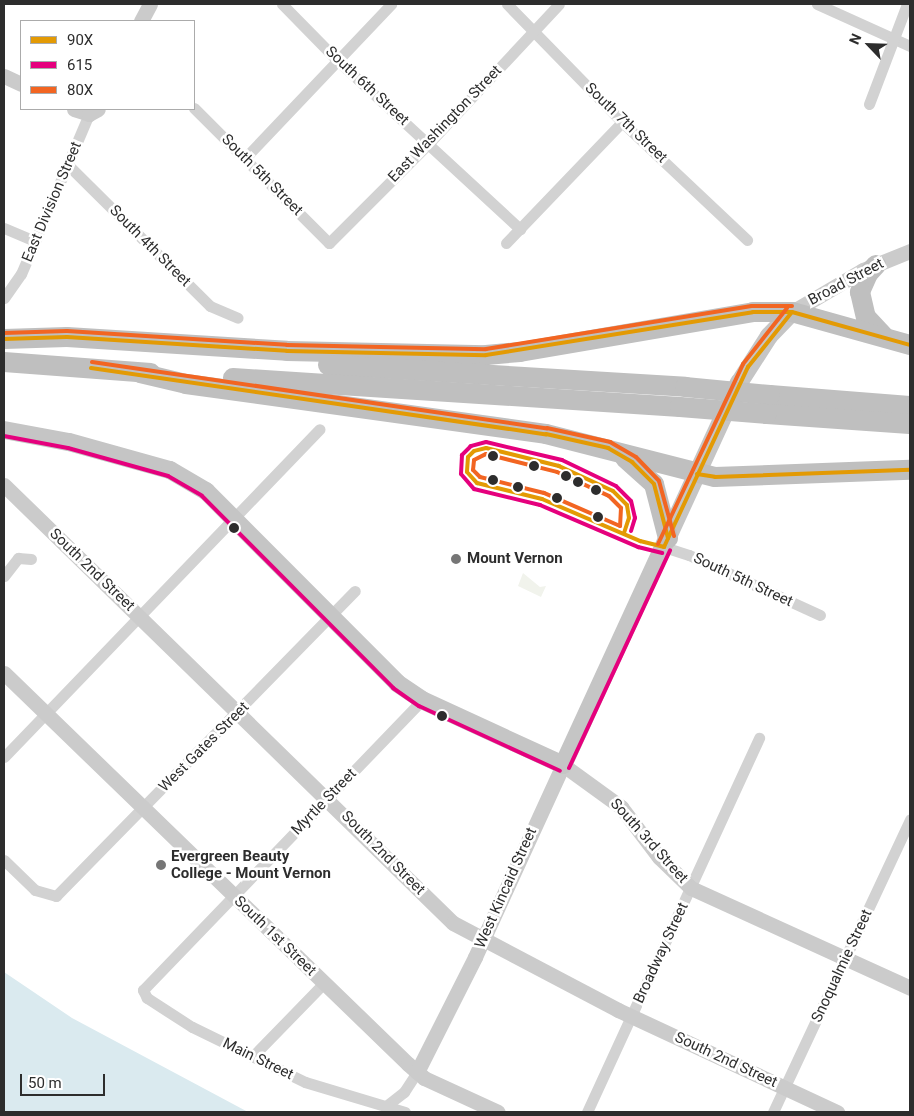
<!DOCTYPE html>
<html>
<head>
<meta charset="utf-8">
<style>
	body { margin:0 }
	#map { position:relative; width:914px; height:1116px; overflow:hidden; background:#fff; font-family:Roboto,sans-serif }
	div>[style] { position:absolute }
	.green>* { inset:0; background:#f1f3ec }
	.water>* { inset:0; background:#daeaef }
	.street>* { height:11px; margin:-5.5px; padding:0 5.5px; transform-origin:5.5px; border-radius:5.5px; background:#d2d2d2 }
	.secondary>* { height:15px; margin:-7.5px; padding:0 7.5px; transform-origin:7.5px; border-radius:7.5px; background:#cbcbcb }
	.primary>* { height:18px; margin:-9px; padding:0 9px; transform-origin:9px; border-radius:9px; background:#c5c5c5 }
	.highway>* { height:20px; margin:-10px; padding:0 10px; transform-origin:10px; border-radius:10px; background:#bfbfbf }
	.highway-bridge>* { height:20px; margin:-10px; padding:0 10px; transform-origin:10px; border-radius:10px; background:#bfbfbf }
	.bus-1>* { height:4px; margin:-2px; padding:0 2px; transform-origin:2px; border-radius:2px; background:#e39a04 }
	.bus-2>* { height:4px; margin:-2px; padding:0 2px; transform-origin:2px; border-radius:2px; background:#e5007d }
	.bus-3>* { height:4px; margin:-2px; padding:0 2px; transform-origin:2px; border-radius:2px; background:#f26522 }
	.dots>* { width:14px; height:14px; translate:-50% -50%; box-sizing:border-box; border:2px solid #fff; border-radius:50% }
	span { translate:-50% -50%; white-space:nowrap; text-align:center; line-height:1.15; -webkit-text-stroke:5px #fff; paint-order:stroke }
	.street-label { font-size:15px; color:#2d2d2d }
	.poi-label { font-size:15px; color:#2d2d2d; font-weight:700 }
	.left { translate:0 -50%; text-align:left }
	.frame { position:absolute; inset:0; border:5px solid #2d2d2d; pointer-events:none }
	.legend { position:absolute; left:20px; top:20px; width:175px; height:90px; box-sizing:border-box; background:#fff; border:1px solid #ababab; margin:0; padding:6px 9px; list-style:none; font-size:15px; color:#2d2d2d }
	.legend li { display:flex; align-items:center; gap:10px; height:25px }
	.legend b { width:25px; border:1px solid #ababab }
	.north { position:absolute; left:844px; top:20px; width:50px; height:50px; -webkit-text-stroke:4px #fff; paint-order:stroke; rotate:294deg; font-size:14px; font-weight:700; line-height:20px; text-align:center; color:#2d2d2d }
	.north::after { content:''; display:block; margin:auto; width:18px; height:22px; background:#2d2d2d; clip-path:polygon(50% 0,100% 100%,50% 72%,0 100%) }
	.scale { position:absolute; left:20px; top:1074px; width:85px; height:22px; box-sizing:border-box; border:2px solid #2d2d2d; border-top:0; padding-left:6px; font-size:15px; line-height:18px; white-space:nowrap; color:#2d2d2d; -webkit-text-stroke:4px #fff; paint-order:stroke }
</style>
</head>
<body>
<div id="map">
	<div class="green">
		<i style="clip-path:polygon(523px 573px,540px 587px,546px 586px,541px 597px,518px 586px)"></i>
	</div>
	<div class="water">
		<i style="clip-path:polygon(4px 972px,72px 1018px,248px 1112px,4px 1112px)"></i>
	</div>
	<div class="street">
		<i style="left:282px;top:4px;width:80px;rotate:45.5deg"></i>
		<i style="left:338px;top:61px;width:248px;rotate:42.7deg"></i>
		<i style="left:507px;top:4px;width:165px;rotate:45.7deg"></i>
		<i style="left:622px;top:122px;width:172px;rotate:43.3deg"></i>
		<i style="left:817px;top:4px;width:102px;rotate:24.3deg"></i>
		<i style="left:869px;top:104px;width:107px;rotate:-69.2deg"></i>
		<i style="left:194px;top:108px;width:191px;rotate:45deg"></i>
		<i style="left:329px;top:243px;width:141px;rotate:-45deg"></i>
		<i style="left:429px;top:143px;width:190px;rotate:-46.9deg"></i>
		<i style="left:246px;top:157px;width:211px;rotate:-46.5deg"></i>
		<i style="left:68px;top:165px;width:200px;rotate:44.8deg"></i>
		<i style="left:210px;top:306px;width:30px;rotate:23deg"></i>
		<i style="left:4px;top:228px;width:34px;rotate:23deg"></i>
		<i style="left:506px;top:243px;width:168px;rotate:-46.2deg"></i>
		<i style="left:4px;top:298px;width:29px;rotate:-55deg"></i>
		<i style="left:21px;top:274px;width:174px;rotate:-67deg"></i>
		<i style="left:664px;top:547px;width:26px;rotate:18deg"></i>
		<i style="left:689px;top:555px;width:144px;rotate:24.6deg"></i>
		<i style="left:4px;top:576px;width:23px;rotate:-52deg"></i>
		<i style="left:18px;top:558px;width:13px;rotate:4deg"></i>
		<i style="left:4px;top:757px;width:455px;rotate:-46.1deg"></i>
		<i style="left:4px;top:860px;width:43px;rotate:44.1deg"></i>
		<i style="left:35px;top:890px;width:22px;rotate:16deg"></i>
		<i style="left:56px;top:896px;width:427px;rotate:-45.6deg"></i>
		<i style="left:252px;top:1057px;width:103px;rotate:-45.8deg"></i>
		<i style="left:386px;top:1106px;width:23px;rotate:-38deg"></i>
		<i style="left:404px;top:1092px;width:24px;rotate:-57deg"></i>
		<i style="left:405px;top:1112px;width:104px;rotate:-163.3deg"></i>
		<i style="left:305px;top:1082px;width:126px;rotate:-154deg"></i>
		<i style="left:192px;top:1027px;width:54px;rotate:-147.2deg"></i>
		<i style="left:147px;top:998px;width:9px;rotate:-117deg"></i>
		<i style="left:143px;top:990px;width:402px;rotate:-46.1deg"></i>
		<i style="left:587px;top:1112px;width:412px;rotate:-65.3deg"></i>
		<i style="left:773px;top:1112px;width:323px;rotate:-64.9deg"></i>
	</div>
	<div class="secondary">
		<i style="left:141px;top:21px;width:19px;rotate:-62deg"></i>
		<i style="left:4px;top:76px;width:19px;rotate:25deg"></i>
		<i style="left:74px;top:109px;width:16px;rotate:18deg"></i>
		<i style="left:89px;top:114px;width:10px;rotate:-29deg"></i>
		<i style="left:792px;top:312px;width:82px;rotate:-30.6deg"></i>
		<i style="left:863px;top:270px;width:51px;rotate:-22deg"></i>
		<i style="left:4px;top:485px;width:627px;rotate:44.29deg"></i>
		<i style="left:453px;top:923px;width:187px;rotate:27.8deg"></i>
		<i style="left:618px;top:1010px;width:242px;rotate:25deg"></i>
		<i style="left:4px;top:673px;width:562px;rotate:44.06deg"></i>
		<i style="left:408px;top:1064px;width:21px;rotate:41deg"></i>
		<i style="left:424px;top:1078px;width:81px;rotate:24.7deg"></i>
		<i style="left:417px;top:1072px;width:129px;rotate:-63.2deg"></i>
		<i style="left:475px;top:957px;width:211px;rotate:-65.4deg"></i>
		<i style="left:563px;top:765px;width:72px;rotate:35.9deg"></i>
		<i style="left:621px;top:807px;width:63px;rotate:52.8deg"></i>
		<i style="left:659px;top:857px;width:45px;rotate:44.1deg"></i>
		<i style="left:691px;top:888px;width:241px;rotate:24.5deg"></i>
	</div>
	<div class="primary">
		<i style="left:4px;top:430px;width:66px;rotate:10.5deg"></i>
		<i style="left:69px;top:442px;width:105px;rotate:15.5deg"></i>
		<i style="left:170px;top:470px;width:42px;rotate:30.3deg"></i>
		<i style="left:206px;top:491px;width:271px;rotate:45.1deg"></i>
		<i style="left:397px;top:683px;width:30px;rotate:34deg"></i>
		<i style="left:422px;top:700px;width:155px;rotate:24.7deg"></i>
		<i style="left:563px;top:765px;width:421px;rotate:-65.3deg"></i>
		<i style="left:739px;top:383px;width:56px;rotate:-57.4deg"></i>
		<i style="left:769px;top:336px;width:33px;rotate:-46deg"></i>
	</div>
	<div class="highway">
		<i style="left:876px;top:265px;width:12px;rotate:132deg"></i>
		<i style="left:868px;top:274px;width:20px;rotate:114deg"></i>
		<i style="left:860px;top:292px;width:26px;rotate:77deg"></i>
		<i style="left:866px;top:317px;width:26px;rotate:47deg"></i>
		<i style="left:4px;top:339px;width:63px;rotate:-1.8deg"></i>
		<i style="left:67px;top:337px;width:220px;rotate:3.6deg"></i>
		<i style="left:287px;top:351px;width:199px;rotate:1.2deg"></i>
		<i style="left:486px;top:355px;width:34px;rotate:-5deg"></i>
		<i style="left:520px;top:352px;width:236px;rotate:-9.7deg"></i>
		<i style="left:753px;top:312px;width:39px"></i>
		<i style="left:792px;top:312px;width:123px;rotate:15.6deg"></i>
		<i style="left:4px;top:362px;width:147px;rotate:4.3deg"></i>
		<i style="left:328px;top:365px;width:358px;rotate:3.5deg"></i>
		<i style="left:140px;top:373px;width:47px;rotate:13.4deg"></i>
		<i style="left:186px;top:384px;width:363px;rotate:7.9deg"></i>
		<i style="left:546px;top:434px;width:174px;rotate:14.3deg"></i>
		<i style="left:715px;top:477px;width:195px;rotate:-2.1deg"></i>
		<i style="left:233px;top:378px;width:448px;rotate:3.7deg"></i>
		<i style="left:770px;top:395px;width:140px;rotate:4.5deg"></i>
		<i style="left:767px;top:414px;width:143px;rotate:4deg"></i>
		<i style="left:625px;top:458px;width:39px;rotate:42deg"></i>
		<i style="left:654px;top:484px;width:56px;rotate:75.5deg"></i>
	</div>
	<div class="highway-bridge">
		<i style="left:685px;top:387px;width:85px;rotate:5.4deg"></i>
		<i style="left:680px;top:407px;width:87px;rotate:4.6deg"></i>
	</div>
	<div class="bus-1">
		<i style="left:4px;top:339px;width:63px;rotate:-1.8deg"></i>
		<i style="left:67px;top:337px;width:220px;rotate:3.6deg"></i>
		<i style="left:287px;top:351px;width:199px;rotate:1.2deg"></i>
		<i style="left:486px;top:355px;width:270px;rotate:-9.1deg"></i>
		<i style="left:753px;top:312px;width:39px"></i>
		<i style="left:792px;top:312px;width:123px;rotate:15.6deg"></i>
		<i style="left:91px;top:368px;width:460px;rotate:8.3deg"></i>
		<i style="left:546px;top:434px;width:64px;rotate:12.7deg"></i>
		<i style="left:608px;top:448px;width:28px;rotate:30deg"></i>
		<i style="left:632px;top:462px;width:31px;rotate:45deg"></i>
		<i style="left:654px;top:484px;width:56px;rotate:75.5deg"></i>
		<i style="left:697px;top:474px;width:18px;rotate:9deg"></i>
		<i style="left:715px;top:477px;width:195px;rotate:-2.1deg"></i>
		<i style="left:624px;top:533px;width:16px;rotate:-72deg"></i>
		<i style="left:629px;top:518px;width:13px;rotate:-99deg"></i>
		<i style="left:627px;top:505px;width:20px;rotate:-135deg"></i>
		<i style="left:613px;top:491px;width:60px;rotate:-155.2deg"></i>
		<i style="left:559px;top:466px;width:75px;rotate:-166.1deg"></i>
		<i style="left:486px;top:448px;width:12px;rotate:166deg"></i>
		<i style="left:474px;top:451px;width:8px;rotate:135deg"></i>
		<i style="left:468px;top:457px;width:15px;rotate:94deg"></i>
		<i style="left:467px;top:472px;width:15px;rotate:48deg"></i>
		<i style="left:477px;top:483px;width:67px;rotate:13.8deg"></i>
		<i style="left:542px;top:499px;width:107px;rotate:23.2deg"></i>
		<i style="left:640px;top:541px;width:25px;rotate:14deg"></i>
		<i style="left:664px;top:547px;width:199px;rotate:-65deg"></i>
		<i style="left:748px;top:367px;width:70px;rotate:-51.3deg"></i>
	</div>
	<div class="bus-2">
		<i style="left:4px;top:436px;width:65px;rotate:10.6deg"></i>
		<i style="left:68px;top:448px;width:104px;rotate:15.6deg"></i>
		<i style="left:168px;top:476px;width:39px;rotate:30deg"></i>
		<i style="left:202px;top:496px;width:271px;rotate:45.1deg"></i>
		<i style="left:393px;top:688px;width:32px;rotate:35deg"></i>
		<i style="left:419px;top:706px;width:155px;rotate:24.7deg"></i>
		<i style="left:631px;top:531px;width:14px;rotate:-73deg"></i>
		<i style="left:635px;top:518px;width:17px;rotate:-103deg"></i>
		<i style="left:631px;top:501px;width:21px;rotate:-135deg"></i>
		<i style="left:616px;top:486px;width:60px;rotate:-154.3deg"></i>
		<i style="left:562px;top:460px;width:78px;rotate:-166.7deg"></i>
		<i style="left:486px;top:442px;width:16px;rotate:165deg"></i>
		<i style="left:471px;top:446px;width:13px;rotate:135deg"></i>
		<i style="left:462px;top:455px;width:19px;rotate:93deg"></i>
		<i style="left:461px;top:474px;width:20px;rotate:49deg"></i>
		<i style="left:474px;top:489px;width:68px;rotate:13.6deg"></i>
		<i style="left:540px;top:505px;width:107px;rotate:23.2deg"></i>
		<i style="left:638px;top:547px;width:25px;rotate:14deg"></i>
		<i style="left:569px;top:768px;width:240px;rotate:-65.1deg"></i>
	</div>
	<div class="bus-3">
		<i style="left:4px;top:333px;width:63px;rotate:-1.8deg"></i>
		<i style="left:67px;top:331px;width:220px;rotate:3.6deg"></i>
		<i style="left:287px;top:345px;width:199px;rotate:1.2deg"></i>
		<i style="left:486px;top:349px;width:269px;rotate:-9.2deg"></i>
		<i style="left:752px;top:306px;width:40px"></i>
		<i style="left:92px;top:362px;width:460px;rotate:8.3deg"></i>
		<i style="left:547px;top:428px;width:65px;rotate:12.5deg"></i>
		<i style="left:610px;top:442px;width:30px;rotate:30deg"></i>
		<i style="left:636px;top:457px;width:33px;rotate:46deg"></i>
		<i style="left:659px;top:481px;width:57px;rotate:74.7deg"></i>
		<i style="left:486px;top:454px;width:73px;rotate:14.2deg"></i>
		<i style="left:557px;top:472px;width:57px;rotate:24.8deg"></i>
		<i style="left:609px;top:496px;width:17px;rotate:45deg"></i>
		<i style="left:621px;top:508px;width:18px;rotate:93deg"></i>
		<i style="left:620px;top:526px;width:83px;rotate:-156.5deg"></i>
		<i style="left:544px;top:493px;width:66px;rotate:-166deg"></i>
		<i style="left:480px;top:477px;width:10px;rotate:-135deg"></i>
		<i style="left:473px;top:470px;width:10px;rotate:-84deg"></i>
		<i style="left:474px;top:460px;width:13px;rotate:-27deg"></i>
		<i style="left:658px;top:544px;width:199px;rotate:-64.7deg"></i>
		<i style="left:743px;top:364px;width:71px;rotate:-51.8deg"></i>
	</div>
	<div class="dots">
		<i style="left:493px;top:456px;background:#2d2d2d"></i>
		<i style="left:534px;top:466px;background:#2d2d2d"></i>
		<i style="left:566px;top:476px;background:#2d2d2d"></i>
		<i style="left:493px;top:480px;background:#2d2d2d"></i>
		<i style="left:578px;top:482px;background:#2d2d2d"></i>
		<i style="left:518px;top:487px;background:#2d2d2d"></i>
		<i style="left:596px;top:490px;background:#2d2d2d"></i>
		<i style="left:557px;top:498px;background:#2d2d2d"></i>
		<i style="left:598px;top:517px;background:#2d2d2d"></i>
		<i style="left:234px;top:528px;background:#2d2d2d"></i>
		<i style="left:456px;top:559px;background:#767676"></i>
		<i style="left:442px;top:716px;background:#2d2d2d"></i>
		<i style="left:161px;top:865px;background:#767676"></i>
	</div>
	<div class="street-label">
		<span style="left:367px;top:86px;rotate:43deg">South 6th Street</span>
		<span style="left:626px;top:123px;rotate:44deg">South 7th Street</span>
		<span style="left:445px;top:124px;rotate:-46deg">East Washington Street</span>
		<span style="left:262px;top:175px;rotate:45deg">South 5th Street</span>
		<span style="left:52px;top:202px;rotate:-67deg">East Division Street</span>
		<span style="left:150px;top:246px;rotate:45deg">South 4th Street</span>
		<span style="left:846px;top:282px;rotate:-28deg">Broad Street</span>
		<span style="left:92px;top:570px;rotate:44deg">South 2nd Street</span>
		<span style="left:743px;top:580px;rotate:25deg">South 5th Street</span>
		<span style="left:204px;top:747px;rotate:-45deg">West Gates Street</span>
		<span style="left:324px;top:802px;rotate:-46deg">Myrtle Street</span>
		<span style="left:649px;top:841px;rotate:48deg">South 3rd Street</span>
		<span style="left:383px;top:853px;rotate:45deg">South 2nd Street</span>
		<span style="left:506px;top:888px;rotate:-66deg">West Kincaid Street</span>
		<span style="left:275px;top:936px;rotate:44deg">South 1st Street</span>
		<span style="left:661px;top:953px;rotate:-65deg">Broadway Street</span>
		<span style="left:842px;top:966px;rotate:-65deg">Snoqualmie Street</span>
		<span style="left:258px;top:1059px;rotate:26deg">Main Street</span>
		<span style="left:726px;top:1060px;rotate:25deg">South 2nd Street</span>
	</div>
	<div class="poi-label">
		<span class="left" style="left:467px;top:559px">Mount Vernon</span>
		<span class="left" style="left:171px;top:865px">Evergreen Beauty<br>College - Mount Vernon</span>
	</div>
	<div class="frame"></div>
	<ul class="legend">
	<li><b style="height:6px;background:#e39a04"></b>90X</li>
	<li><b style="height:6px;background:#e5007d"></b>615</li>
	<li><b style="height:6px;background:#f26522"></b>80X</li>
	</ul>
	<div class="north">N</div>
	<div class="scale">50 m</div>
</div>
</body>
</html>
